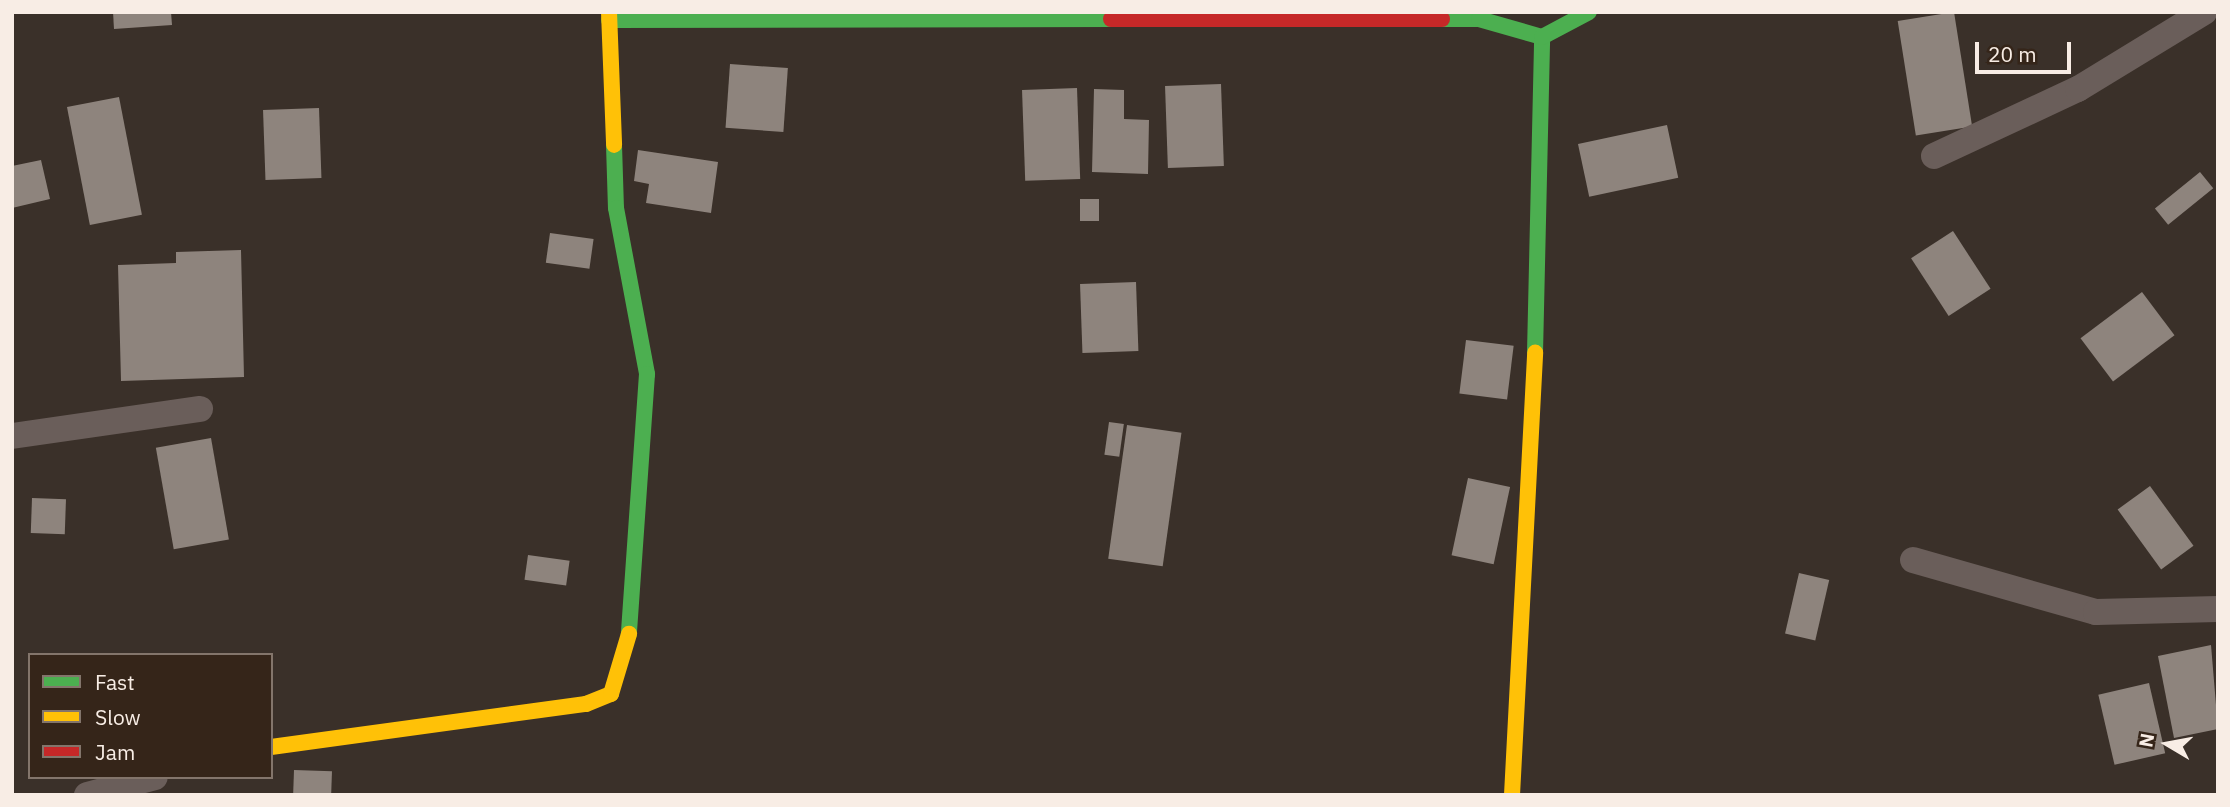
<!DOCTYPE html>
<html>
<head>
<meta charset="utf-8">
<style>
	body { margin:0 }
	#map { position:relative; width:2230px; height:807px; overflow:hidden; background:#3a3029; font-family:"IBM Plex Sans",sans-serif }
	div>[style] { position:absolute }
	.building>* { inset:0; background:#8e847d; transform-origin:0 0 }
	.street>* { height:26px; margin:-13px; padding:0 13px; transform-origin:13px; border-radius:13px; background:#6a5e5a }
	.fast>* { height:16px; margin:-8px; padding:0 8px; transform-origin:8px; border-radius:8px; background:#4caf50 }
	.slow>* { height:16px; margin:-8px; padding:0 8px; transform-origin:8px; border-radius:8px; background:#ffc107 }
	.jam>* { height:16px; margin:-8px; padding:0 8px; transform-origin:8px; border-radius:8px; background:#c62828 }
	span { translate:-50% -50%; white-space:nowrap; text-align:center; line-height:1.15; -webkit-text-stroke:7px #352519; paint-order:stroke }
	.frame { position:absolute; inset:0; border:14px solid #f8ede5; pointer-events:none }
	.legend { position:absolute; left:28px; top:653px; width:245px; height:126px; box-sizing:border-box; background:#352519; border:2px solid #83756b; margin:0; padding:9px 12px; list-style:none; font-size:21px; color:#f8ede5 }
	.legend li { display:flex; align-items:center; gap:14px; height:35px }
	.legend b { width:35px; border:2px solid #83756b }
	.north { position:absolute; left:2132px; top:709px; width:70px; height:70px; -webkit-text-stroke:5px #352519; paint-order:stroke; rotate:280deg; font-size:19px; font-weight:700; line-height:28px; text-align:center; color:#f8ede5 }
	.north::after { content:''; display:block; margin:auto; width:24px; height:32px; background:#f8ede5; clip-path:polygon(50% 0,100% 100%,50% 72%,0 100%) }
	.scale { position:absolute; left:1975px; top:42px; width:96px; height:32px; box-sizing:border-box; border:4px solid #f8ede5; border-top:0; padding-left:9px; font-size:21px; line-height:24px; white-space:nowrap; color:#f8ede5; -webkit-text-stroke:5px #352519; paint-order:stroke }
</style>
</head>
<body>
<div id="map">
	<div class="building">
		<i style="clip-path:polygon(113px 12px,171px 12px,172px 25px,114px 29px)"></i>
		<i style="left:1954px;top:12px;width:116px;height:57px;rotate:81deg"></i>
		<i style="left:730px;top:64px;width:58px;height:64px;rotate:4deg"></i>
		<i style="left:1221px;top:84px;width:82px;height:56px;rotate:88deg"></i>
		<i style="left:1077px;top:88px;width:91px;height:55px;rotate:88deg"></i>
		<i style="clip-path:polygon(1094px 89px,1124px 90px,1124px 119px,1149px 120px,1148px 174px,1092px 172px)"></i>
		<i style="left:119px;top:97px;width:120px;height:53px;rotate:79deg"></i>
		<i style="left:319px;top:108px;width:70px;height:56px;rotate:88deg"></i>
		<i style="left:1667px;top:125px;width:54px;height:91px;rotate:78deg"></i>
		<i style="clip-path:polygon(638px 150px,718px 162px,711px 213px,646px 203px,649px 184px,634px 181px)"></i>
		<i style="clip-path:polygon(41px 160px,50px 199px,12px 208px,12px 166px)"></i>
		<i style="left:2200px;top:172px;width:21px;height:58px;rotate:51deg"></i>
		<i style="left:1080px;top:199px;width:19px;height:22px"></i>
		<i style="left:1953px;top:231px;width:69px;height:50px;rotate:57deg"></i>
		<i style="left:550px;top:233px;width:44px;height:30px;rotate:8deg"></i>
		<i style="clip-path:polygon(241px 250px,244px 377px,121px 381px,118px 265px,176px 263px,176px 252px)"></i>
		<i style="left:1136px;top:282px;width:69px;height:56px;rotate:88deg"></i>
		<i style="left:2142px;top:292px;width:54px;height:77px;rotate:53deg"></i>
		<i style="left:1466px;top:340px;width:48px;height:54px;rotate:7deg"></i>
		<i style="left:1109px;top:422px;width:15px;height:33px;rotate:8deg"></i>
		<i style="left:1127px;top:425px;width:55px;height:135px;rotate:8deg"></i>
		<i style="left:211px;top:438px;width:103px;height:56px;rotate:80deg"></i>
		<i style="left:1468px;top:478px;width:43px;height:79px;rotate:12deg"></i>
		<i style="left:2150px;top:486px;width:74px;height:40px;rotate:54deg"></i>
		<i style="left:32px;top:498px;width:34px;height:35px;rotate:2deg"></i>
		<i style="left:528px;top:555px;width:42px;height:25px;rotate:8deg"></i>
		<i style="left:1799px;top:573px;width:31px;height:62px;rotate:13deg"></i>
		<i style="clip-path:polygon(2211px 645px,2218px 729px,2174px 738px,2158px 656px)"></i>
		<i style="left:2149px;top:683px;width:72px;height:52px;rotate:77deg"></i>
		<i style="left:294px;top:770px;width:38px;height:25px;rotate:2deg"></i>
	</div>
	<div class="street">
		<i style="left:1934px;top:156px;width:159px;rotate:-25deg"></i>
		<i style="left:2078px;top:89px;width:148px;rotate:-31.4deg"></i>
		<i style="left:12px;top:436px;width:190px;rotate:-8.2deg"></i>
		<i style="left:1913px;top:560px;width:190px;rotate:15.9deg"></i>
		<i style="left:2096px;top:612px;width:122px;rotate:-1.4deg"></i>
		<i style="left:87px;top:795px;width:70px;rotate:-14.8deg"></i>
	</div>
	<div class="fast">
		<i style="left:1442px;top:19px;width:37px"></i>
		<i style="left:1479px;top:19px;width:66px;rotate:15.9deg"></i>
		<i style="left:609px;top:20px;width:502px;rotate:-0.11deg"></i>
		<i style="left:614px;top:145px;width:63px;rotate:88.2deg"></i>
		<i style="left:616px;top:208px;width:169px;rotate:79.4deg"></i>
		<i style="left:647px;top:374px;width:261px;rotate:94deg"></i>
		<i style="left:1535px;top:353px;width:316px;rotate:-88.7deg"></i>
		<i style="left:1542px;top:37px;width:53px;rotate:-28deg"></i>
	</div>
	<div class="slow">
		<i style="left:609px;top:12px;width:133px;rotate:87.8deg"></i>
		<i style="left:271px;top:747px;width:318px;rotate:-7.8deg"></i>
		<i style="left:586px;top:704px;width:27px;rotate:-22deg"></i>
		<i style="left:611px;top:694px;width:63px;rotate:-73.3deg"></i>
		<i style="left:1512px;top:795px;width:443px;rotate:-87deg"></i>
	</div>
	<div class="jam">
		<i style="left:1111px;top:19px;width:331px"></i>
	</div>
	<div class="frame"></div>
	<ul class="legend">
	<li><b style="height:9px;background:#4caf50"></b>Fast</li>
	<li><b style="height:9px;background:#ffc107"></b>Slow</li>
	<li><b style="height:9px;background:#c62828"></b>Jam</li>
	</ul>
	<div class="north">N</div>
	<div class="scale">20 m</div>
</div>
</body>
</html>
